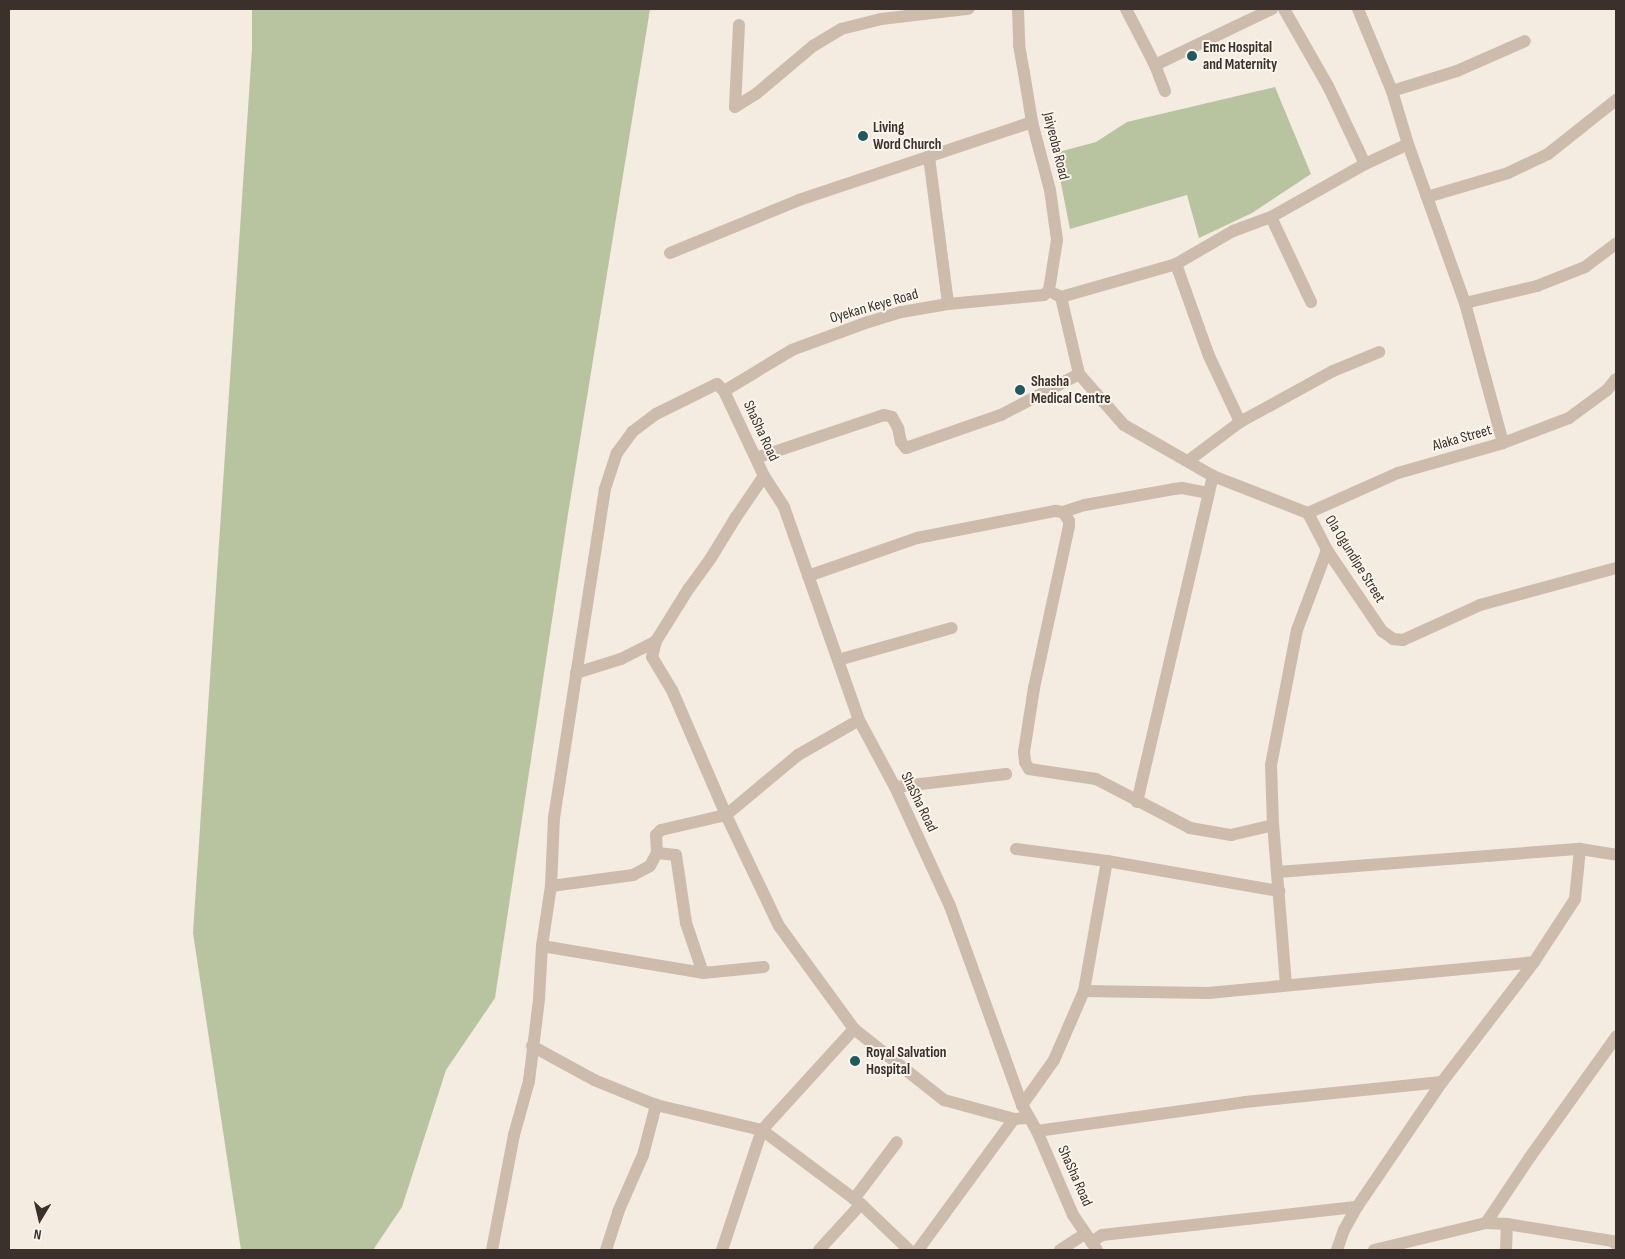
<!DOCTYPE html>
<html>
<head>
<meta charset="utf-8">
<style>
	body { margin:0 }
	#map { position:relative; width:1625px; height:1259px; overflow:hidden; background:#f4ebe1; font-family:"Sofia Sans Condensed",sans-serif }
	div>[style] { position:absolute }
	.green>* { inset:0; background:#b8c4a0 }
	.minor>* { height:12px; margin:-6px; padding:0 6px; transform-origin:6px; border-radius:6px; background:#cdbbac }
	.dots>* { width:14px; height:14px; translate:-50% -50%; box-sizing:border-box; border:2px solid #fbf5ee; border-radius:50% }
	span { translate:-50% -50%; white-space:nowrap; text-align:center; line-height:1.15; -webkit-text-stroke:4px #fbf5ee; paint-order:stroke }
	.poi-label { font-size:15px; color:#3b302b; font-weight:700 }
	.left { translate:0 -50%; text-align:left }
	.street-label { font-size:15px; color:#3b302b }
	.frame { position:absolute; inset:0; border:10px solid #3b302b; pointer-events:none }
	.north { position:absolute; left:15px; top:1194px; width:50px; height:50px; -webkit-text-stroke:4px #fbf5ee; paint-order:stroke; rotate:189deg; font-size:14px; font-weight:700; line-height:20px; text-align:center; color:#3b302b }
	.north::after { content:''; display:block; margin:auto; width:18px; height:22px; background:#3b302b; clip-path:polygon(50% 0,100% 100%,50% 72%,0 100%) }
</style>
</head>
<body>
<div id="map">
	<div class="green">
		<i style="clip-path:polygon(252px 9px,650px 9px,568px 514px,495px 998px,446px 1070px,402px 1207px,373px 1250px,241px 1250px,193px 933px,252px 49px)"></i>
		<i style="clip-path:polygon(1275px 87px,1311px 174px,1252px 213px,1199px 238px,1187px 195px,1070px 229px,1055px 153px,1096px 142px,1127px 122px)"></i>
	</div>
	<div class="minor">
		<i style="left:1018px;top:9px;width:36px;rotate:88deg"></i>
		<i style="left:1019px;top:45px;width:28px;rotate:80deg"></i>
		<i style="left:1024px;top:73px;width:50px;rotate:80.7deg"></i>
		<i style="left:1032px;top:122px;width:70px;rotate:75.2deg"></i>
		<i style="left:1050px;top:190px;width:50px;rotate:82deg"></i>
		<i style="left:1057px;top:240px;width:51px;rotate:99.1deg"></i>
		<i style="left:1126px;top:9px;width:63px;rotate:62.6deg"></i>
		<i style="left:1155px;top:65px;width:28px;rotate:69deg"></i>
		<i style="left:1284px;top:9px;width:89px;rotate:60.3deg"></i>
		<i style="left:1328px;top:86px;width:86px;rotate:64.6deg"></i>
		<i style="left:1358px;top:9px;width:89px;rotate:67.5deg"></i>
		<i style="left:1392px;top:91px;width:55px;rotate:73.2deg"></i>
		<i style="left:1408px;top:144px;width:169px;rotate:70.3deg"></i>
		<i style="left:1465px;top:303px;width:145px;rotate:74.8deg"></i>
		<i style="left:739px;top:25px;width:82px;rotate:92.8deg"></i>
		<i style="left:735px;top:107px;width:25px;rotate:-32deg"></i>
		<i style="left:756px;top:94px;width:75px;rotate:-40.1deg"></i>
		<i style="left:813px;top:46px;width:33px;rotate:-31deg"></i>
		<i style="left:841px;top:29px;width:41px;rotate:-14deg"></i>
		<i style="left:881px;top:19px;width:88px;rotate:-6.6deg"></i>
		<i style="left:1155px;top:65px;width:130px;rotate:-25.6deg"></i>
		<i style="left:1392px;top:91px;width:68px;rotate:-17.1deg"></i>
		<i style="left:1457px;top:71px;width:74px;rotate:-23.8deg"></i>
		<i style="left:929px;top:157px;width:148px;rotate:82.6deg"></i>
		<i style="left:1427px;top:197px;width:84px;rotate:-16.5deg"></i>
		<i style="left:1508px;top:173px;width:44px;rotate:-25.4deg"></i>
		<i style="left:1548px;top:154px;width:87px;rotate:-38.5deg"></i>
		<i style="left:1271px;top:217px;width:94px;rotate:64.8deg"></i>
		<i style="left:670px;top:253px;width:139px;rotate:-22.3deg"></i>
		<i style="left:799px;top:200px;width:246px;rotate:-18.5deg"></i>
		<i style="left:1176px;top:264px;width:98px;rotate:70.3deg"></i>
		<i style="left:1209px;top:356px;width:73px;rotate:64.8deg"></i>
		<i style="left:1049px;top:290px;width:7px;rotate:135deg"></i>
		<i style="left:1044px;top:295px;width:96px;rotate:174.6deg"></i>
		<i style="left:948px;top:304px;width:48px;rotate:170.3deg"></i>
		<i style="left:901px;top:312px;width:34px;rotate:163deg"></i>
		<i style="left:868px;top:322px;width:81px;rotate:159.8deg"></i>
		<i style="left:792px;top:350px;width:79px;rotate:148.9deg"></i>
		<i style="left:724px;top:391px;width:94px;rotate:64.8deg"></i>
		<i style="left:764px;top:476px;width:37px;rotate:57deg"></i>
		<i style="left:784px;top:507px;width:226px;rotate:70.6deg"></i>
		<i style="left:859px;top:720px;width:76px;rotate:61.8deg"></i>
		<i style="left:895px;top:787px;width:131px;rotate:65.2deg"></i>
		<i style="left:950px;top:906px;width:212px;rotate:70.1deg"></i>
		<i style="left:1022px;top:1105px;width:30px;rotate:60deg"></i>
		<i style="left:1037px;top:1131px;width:91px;rotate:66.8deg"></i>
		<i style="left:1073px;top:1215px;width:42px;rotate:55.6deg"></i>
		<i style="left:1055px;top:294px;width:7px;rotate:27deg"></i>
		<i style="left:1061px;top:297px;width:120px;rotate:-16deg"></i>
		<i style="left:1176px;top:264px;width:66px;rotate:-30.1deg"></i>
		<i style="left:1233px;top:231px;width:40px;rotate:-20.2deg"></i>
		<i style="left:1271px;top:217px;width:108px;rotate:-29.4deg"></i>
		<i style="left:1365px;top:164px;width:47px;rotate:-24.9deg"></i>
		<i style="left:1061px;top:297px;width:79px;rotate:76.8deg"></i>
		<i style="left:1079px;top:374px;width:68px;rotate:48.6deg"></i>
		<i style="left:1124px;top:425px;width:103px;rotate:29.8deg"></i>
		<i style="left:1213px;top:476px;width:102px;rotate:21.3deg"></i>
		<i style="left:1308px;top:513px;width:42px;rotate:62.8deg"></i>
		<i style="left:1327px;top:550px;width:98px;rotate:55.8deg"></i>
		<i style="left:1382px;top:631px;width:14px;rotate:36deg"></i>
		<i style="left:1393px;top:639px;width:10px;rotate:6deg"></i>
		<i style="left:1403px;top:640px;width:85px;rotate:-24.4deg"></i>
		<i style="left:1480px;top:605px;width:141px;rotate:-15.2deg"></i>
		<i style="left:1465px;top:303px;width:74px;rotate:-13.3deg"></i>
		<i style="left:1537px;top:286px;width:52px;rotate:-21.6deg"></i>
		<i style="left:1585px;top:267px;width:39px;rotate:-37deg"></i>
		<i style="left:756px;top:458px;width:135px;rotate:-18.6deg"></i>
		<i style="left:884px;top:415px;width:8px;rotate:14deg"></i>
		<i style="left:892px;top:417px;width:13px;rotate:61deg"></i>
		<i style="left:898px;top:428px;width:14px;rotate:78deg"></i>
		<i style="left:901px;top:442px;width:8px;rotate:50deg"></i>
		<i style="left:906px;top:448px;width:101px;rotate:-19.2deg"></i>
		<i style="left:1001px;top:415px;width:88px;rotate:-27.7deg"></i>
		<i style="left:1188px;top:461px;width:65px;rotate:-36.9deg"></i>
		<i style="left:1240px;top:422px;width:106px;rotate:-28.7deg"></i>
		<i style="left:1333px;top:371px;width:50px;rotate:-22.4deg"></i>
		<i style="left:764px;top:476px;width:50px;rotate:124.3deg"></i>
		<i style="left:736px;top:517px;width:48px;rotate:121.4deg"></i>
		<i style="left:711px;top:558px;width:37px;rotate:126deg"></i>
		<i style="left:689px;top:588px;width:62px;rotate:121.9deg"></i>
		<i style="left:656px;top:641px;width:16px;rotate:104deg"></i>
		<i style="left:652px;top:657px;width:39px;rotate:59deg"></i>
		<i style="left:672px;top:690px;width:136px;rotate:66.6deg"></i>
		<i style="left:726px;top:815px;width:123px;rotate:64.5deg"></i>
		<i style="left:779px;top:926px;width:127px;rotate:53.9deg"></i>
		<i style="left:854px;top:1029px;width:115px;rotate:38.3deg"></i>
		<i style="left:944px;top:1100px;width:73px;rotate:15.2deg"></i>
		<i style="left:1014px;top:1119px;width:14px;rotate:-4deg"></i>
		<i style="left:1063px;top:512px;width:23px;rotate:-18deg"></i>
		<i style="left:1085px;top:505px;width:90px;rotate:-10.2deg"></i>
		<i style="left:1174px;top:489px;width:8px;rotate:-7deg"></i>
		<i style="left:1182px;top:488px;width:26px;rotate:11deg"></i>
		<i style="left:1308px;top:513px;width:98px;rotate:-24deg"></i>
		<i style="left:1398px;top:473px;width:109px;rotate:-15.9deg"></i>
		<i style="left:1503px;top:443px;width:71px;rotate:-20.7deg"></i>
		<i style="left:1569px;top:418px;width:47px;rotate:-36.4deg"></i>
		<i style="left:1607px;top:390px;width:14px;rotate:-51deg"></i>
		<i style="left:808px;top:576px;width:115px;rotate:-19.2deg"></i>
		<i style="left:917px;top:538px;width:141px;rotate:-11.1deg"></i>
		<i style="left:1055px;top:511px;width:8px;rotate:7deg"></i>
		<i style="left:1063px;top:512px;width:11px;rotate:56deg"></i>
		<i style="left:1069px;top:521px;width:5px;rotate:90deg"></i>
		<i style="left:1069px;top:526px;width:166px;rotate:102.2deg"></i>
		<i style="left:1034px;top:688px;width:65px;rotate:98.9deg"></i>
		<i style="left:1024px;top:752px;width:10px;rotate:84deg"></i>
		<i style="left:1025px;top:762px;width:8px;rotate:60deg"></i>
		<i style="left:1029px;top:769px;width:68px;rotate:8.5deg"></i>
		<i style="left:1096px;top:779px;width:106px;rotate:27.5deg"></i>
		<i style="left:1190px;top:828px;width:42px;rotate:9.7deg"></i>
		<i style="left:1231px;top:835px;width:43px;rotate:-13.4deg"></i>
		<i style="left:838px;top:660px;width:118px;rotate:-15.7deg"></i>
		<i style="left:576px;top:673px;width:47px;rotate:-17.3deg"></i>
		<i style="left:621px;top:659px;width:39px;rotate:-27deg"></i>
		<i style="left:895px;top:787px;width:112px;rotate:-6.7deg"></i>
		<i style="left:1137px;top:802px;width:335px;rotate:-76.9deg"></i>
		<i style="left:1016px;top:849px;width:92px;rotate:7.5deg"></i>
		<i style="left:1107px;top:861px;width:175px;rotate:9.9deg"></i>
		<i style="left:657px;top:853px;width:19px;rotate:6deg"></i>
		<i style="left:676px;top:855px;width:69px;rotate:81.6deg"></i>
		<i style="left:686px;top:923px;width:53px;rotate:71.2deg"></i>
		<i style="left:1278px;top:872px;width:303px;rotate:-4.4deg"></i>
		<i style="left:1580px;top:849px;width:36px;rotate:9deg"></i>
		<i style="left:551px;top:886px;width:83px;rotate:-7.6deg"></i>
		<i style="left:633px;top:875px;width:19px;rotate:-28deg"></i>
		<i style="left:650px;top:866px;width:15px;rotate:-62deg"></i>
		<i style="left:657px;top:853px;width:18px;rotate:-93deg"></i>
		<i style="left:656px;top:835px;width:7px;rotate:-45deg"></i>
		<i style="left:661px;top:830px;width:67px;rotate:-13deg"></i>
		<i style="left:726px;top:815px;width:94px;rotate:-39.8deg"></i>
		<i style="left:798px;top:755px;width:70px;rotate:-29.8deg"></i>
		<i style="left:542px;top:946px;width:163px;rotate:9.5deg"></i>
		<i style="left:703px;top:973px;width:61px;rotate:-5.6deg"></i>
		<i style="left:1286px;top:985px;width:161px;rotate:-94.6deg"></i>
		<i style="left:1273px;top:825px;width:60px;rotate:-91.9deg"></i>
		<i style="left:1271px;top:765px;width:137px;rotate:-79.1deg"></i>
		<i style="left:1297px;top:630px;width:85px;rotate:-69.4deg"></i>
		<i style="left:1084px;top:991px;width:124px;rotate:0.9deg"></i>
		<i style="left:1208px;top:993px;width:327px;rotate:-5.4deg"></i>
		<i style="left:532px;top:1046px;width:71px;rotate:28.7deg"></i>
		<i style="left:594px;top:1080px;width:67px;rotate:22deg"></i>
		<i style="left:656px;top:1105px;width:109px;rotate:13.3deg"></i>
		<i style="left:762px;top:1130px;width:124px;rotate:36.8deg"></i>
		<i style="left:861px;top:1204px;width:66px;rotate:43.8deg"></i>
		<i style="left:1022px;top:1105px;width:55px;rotate:-54.6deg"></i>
		<i style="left:1054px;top:1060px;width:75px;rotate:-66.5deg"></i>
		<i style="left:1084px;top:991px;width:132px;rotate:-80deg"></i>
		<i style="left:1037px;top:1131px;width:210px;rotate:-7.9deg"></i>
		<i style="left:1245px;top:1102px;width:198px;rotate:-5.8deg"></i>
		<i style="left:854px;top:1199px;width:71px;rotate:-53deg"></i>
		<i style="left:1486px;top:1223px;width:79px;rotate:-56.3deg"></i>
		<i style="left:1530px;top:1157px;width:148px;rotate:-54.4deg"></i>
		<i style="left:1091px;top:1242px;width:13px;rotate:-32deg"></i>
		<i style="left:1102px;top:1235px;width:257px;rotate:-6.3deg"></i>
		<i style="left:492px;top:1250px;width:117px;rotate:-79.2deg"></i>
		<i style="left:514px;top:1135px;width:56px;rotate:-74.5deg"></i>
		<i style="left:529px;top:1081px;width:83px;rotate:-83deg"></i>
		<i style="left:539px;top:999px;width:53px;rotate:-86.8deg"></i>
		<i style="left:542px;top:946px;width:61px;rotate:-81.5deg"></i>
		<i style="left:551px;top:886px;width:68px;rotate:-87.5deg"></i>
		<i style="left:554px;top:818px;width:333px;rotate:-81.2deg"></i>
		<i style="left:605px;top:489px;width:38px;rotate:-72deg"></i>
		<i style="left:617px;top:453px;width:26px;rotate:-54deg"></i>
		<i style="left:632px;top:432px;width:30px;rotate:-37deg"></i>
		<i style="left:656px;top:414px;width:68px;rotate:-26.2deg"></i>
		<i style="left:717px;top:384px;width:10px;rotate:45deg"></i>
		<i style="left:606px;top:1250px;width:40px;rotate:-72deg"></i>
		<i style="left:618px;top:1212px;width:62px;rotate:-66.3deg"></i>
		<i style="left:643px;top:1155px;width:52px;rotate:-75.4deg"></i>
		<i style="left:722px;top:1250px;width:126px;rotate:-71.6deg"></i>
		<i style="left:762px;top:1130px;width:137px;rotate:-47.7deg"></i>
		<i style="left:819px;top:1250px;width:62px;rotate:-47.6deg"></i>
		<i style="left:918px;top:1250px;width:162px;rotate:-53.8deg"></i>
		<i style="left:1060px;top:1250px;width:30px;rotate:-33deg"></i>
		<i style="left:1337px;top:1250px;width:21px;rotate:-71deg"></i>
		<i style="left:1344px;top:1230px;width:26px;rotate:-61deg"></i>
		<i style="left:1357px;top:1207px;width:151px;rotate:-55.8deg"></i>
		<i style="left:1442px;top:1082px;width:151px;rotate:-52.5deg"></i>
		<i style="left:1534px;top:962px;width:75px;rotate:-56.9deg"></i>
		<i style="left:1575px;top:899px;width:50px;rotate:-84.3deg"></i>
		<i style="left:1374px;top:1250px;width:115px;rotate:-13.6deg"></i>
		<i style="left:1486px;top:1223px;width:21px;rotate:3deg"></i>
		<i style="left:1507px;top:1224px;width:106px;rotate:9.2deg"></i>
		<i style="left:1612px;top:1241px;width:5px;rotate:37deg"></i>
		<i style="left:1506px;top:1250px;width:26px;rotate:-88deg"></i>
	</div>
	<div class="dots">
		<i style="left:1192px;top:56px;background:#1f5a5e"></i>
		<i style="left:863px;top:136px;background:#1f5a5e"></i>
		<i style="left:1020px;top:390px;background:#1f5a5e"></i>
		<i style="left:855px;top:1061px;background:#1f5a5e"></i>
	</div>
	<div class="poi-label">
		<span class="left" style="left:1203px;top:56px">Emc Hospital<br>and Maternity</span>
		<span class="left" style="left:873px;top:136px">Living<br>Word Church</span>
		<span class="left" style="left:1031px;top:390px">Shasha<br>Medical Centre</span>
		<span class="left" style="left:866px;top:1061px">Royal Salvation<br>Hospital</span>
	</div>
	<div class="street-label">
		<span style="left:1056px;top:146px;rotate:76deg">Jaiyeoba Road</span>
		<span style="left:874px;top:306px;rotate:-16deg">Oyekan Keye Road</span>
		<span style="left:761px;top:431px;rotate:65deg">ShaSha Road</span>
		<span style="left:1462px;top:438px;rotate:-16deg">Alaka Street</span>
		<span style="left:1355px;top:559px;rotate:58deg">Ola Ogundipe Street</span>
		<span style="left:919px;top:802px;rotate:64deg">ShaSha Road</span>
		<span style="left:1075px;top:1176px;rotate:66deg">ShaSha Road</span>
	</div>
	<div class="frame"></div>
	<div class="north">N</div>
</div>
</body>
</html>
